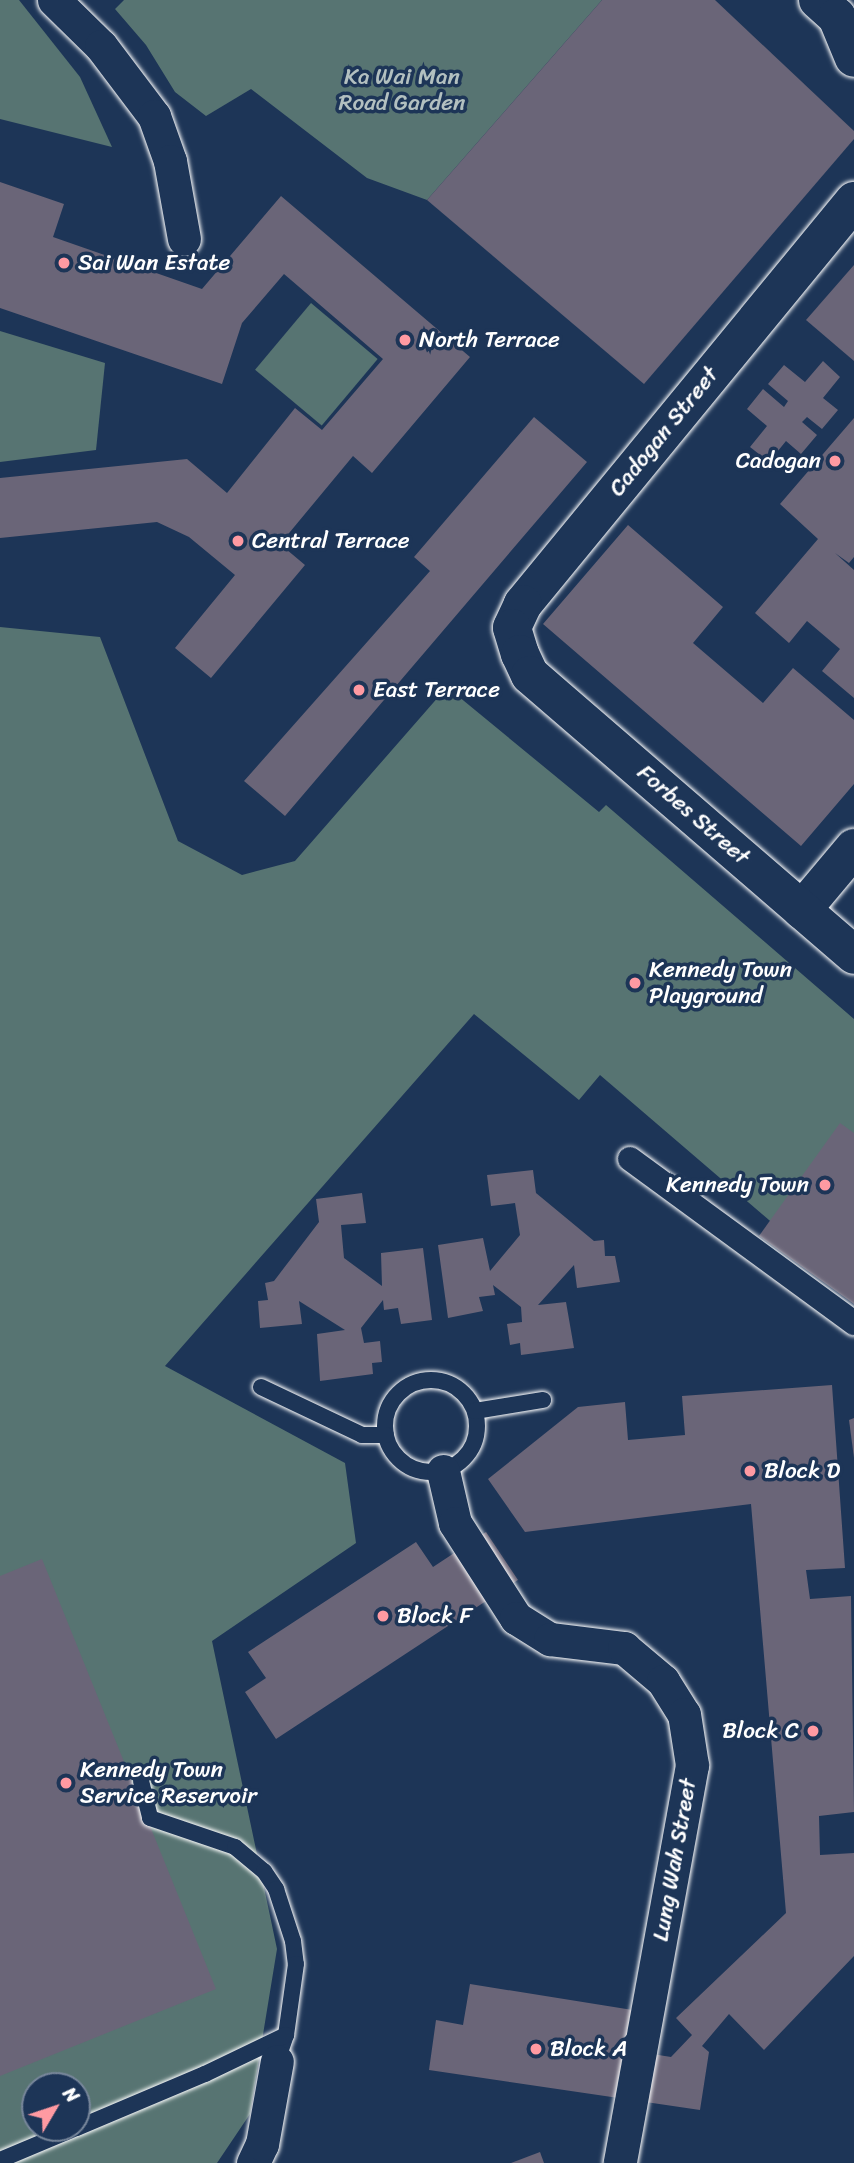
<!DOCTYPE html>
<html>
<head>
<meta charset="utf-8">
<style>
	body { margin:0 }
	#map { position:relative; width:854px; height:2163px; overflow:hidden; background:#1d3557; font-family:Sriracha,sans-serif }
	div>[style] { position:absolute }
	.green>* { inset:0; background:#577472; transform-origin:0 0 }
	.building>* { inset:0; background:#6a6578 }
	.roads { filter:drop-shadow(0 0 2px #fff) drop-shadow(0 0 2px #fff) }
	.service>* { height:16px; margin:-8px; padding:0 8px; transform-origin:8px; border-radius:8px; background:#1d3557 }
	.service>.ring { margin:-8px; padding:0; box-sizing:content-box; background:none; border:16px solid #1d3557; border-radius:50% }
	.pedestrian>* { height:24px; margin:-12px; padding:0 12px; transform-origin:12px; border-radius:12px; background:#1d3557 }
	.minor>* { height:33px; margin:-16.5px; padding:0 16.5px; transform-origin:16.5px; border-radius:16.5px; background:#1d3557 }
	.tertiary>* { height:38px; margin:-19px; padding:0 19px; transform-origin:19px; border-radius:19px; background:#1d3557 }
	.secondary>* { height:38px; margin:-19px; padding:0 19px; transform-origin:19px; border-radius:19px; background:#1d3557 }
	.dots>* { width:19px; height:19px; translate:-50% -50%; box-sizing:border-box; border:4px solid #1d3557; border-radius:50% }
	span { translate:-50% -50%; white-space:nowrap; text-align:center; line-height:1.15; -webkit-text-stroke:7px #1d3557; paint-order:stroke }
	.park-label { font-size:23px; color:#b3c0c0 }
	.poi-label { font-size:23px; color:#fff }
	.left { translate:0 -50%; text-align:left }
	.right { translate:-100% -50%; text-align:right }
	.street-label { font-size:23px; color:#fff }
	.north { position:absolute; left:21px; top:2072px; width:70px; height:70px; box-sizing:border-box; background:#1d3557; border:2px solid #77869a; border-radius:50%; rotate:51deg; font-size:19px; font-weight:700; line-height:28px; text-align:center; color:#fff }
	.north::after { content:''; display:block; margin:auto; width:24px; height:32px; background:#ff9aa2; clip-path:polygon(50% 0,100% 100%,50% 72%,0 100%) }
</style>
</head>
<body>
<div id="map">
	<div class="green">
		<i style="clip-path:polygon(0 0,19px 0,80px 77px,112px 147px,0 119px)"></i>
		<i style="clip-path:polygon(124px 0,602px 0,427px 200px,367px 178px,251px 89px,206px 116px,175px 92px,146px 45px,115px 9px)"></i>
		<i style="left:311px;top:303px;width:87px;height:87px;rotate:40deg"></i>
		<i style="clip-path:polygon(0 331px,105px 363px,96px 450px,0 462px)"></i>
		<i style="clip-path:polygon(evenodd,0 627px,100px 637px,178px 841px,242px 875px,295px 861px,447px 687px,599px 812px,606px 805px,854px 1019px,854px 1293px,600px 1075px,579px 1100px,474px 1014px,165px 1366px,345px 1463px,356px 1543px,212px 1641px,277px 1949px,250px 2114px,217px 2163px,0 2163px,0 627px,35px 2086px,77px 2086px,77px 2128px,35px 2128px,35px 2086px)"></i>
	</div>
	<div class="building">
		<i style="clip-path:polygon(602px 0,715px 0,854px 131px,854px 139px,644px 384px,427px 200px)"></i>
		<i style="clip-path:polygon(0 182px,64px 204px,53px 237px,202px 289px,281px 196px,470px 357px,372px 473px,353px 456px,280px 544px,305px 565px,211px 678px,175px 648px,235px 575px,189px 537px,157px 522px,0 538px,0 478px,187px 459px,227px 493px,295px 408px,322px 430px,383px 359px,284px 274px,242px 323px,222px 384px,0 308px)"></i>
		<i style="clip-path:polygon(854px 265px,854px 361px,806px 320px)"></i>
		<i style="clip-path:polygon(823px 361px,840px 377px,823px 398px,838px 410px,822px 429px,807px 417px,802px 422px,817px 435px,801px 454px,786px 441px,769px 462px,750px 447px,767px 426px,747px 409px,763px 389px,784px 407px,788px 401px,768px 384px,784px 365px,805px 382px)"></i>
		<i style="clip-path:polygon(534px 417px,587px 462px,285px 816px,244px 781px,430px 571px,414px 557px)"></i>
		<i style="clip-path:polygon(854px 418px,854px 557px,849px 563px,835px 553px,854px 570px,854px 698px,822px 671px,840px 649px,807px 621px,789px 643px,755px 613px,818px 539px,780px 504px)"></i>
		<i style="clip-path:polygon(628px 525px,723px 607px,693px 643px,763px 703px,793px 668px,854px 720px,854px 784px,801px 846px,543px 624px)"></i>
		<i style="clip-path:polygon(840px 1123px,854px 1133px,854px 1304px,759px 1236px)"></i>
		<i style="clip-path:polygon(533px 1170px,536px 1193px,594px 1241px,604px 1240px,605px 1256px,615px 1256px,620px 1282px,577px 1288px,574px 1265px,538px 1305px,566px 1302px,574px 1348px,521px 1355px,520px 1343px,510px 1345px,507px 1324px,522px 1322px,521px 1307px,493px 1285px,495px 1295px,479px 1297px,483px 1311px,448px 1318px,438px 1245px,483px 1238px,490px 1271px,520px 1235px,515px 1203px,491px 1206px,487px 1175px)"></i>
		<i style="clip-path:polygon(362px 1193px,366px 1223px,341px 1225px,344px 1258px,382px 1286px,381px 1253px,423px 1248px,432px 1320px,401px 1324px,398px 1308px,384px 1310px,383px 1300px,361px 1328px,364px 1343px,380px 1341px,382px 1362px,372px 1363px,373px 1374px,320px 1381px,317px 1334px,345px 1330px,299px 1301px,302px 1324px,260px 1328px,258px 1301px,268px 1300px,265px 1283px,274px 1281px,319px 1222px,316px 1199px)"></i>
		<i style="clip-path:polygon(832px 1385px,845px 1568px,806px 1570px,810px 1599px,851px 1596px,854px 1812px,819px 1816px,820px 1855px,854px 1853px,854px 1956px,764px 2050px,729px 2014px,702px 2046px,709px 2052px,700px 2110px,429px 2070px,436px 2020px,463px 2025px,470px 1984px,645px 2012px,640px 2052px,671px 2057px,692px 2035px,676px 2018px,786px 1913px,751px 1504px,525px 1532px,488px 1479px,578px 1407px,625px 1402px,628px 1440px,685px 1435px,682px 1396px)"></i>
		<i style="clip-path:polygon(854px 1418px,854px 1458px,849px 1420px)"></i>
		<i style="clip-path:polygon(486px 1532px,518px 1580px,276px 1739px,245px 1692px,266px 1678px,248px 1652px,416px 1542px,433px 1567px)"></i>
		<i style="clip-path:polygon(42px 1559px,216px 1989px,0 2076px,0 1576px)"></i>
		<i style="clip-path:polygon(540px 2152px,544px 2163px,511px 2163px)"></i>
	</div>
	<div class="roads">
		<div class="service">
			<i class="ring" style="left:385px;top:1380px;width:76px;height:76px"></i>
			<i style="left:261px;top:1387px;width:112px;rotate:25.4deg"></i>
			<i style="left:362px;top:1435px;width:24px"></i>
			<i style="left:475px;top:1411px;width:69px;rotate:-9.2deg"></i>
			<i style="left:141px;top:1781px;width:38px;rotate:76deg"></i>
			<i style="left:150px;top:1818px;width:90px;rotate:18.8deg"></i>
			<i style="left:235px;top:1847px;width:38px;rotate:40deg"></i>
			<i style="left:264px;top:1871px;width:22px;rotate:56deg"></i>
			<i style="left:276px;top:1889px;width:55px;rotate:71.9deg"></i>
			<i style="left:293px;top:1941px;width:23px;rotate:83deg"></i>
			<i style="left:296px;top:1964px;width:72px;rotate:98deg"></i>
			<i style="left:286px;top:2035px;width:28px;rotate:109deg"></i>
			<i style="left:77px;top:2128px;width:139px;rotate:-22.9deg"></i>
			<i style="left:205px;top:2074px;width:90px;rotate:-25.7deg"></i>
			<i style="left:0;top:2160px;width:82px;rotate:-22.8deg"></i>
		</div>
		<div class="pedestrian">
			<i style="left:630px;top:1159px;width:278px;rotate:36.2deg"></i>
		</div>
		<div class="minor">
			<i style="left:54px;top:0;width:66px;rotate:44.4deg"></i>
			<i style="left:101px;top:46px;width:88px;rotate:52.9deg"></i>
			<i style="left:154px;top:116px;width:48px;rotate:70.4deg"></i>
			<i style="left:170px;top:161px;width:79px;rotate:79.8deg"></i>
			<i style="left:443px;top:1471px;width:53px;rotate:77deg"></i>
			<i style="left:455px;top:1523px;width:113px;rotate:57.3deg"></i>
			<i style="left:516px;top:1618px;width:40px;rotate:32deg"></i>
			<i style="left:550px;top:1639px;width:75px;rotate:6.9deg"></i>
			<i style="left:624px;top:1648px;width:51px;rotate:40.2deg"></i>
			<i style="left:663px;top:1681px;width:39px;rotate:58deg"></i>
			<i style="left:684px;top:1714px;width:52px;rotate:81.1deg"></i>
			<i style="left:692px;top:1765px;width:404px;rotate:100.3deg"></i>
			<i style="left:253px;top:2163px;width:21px;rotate:-65deg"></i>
			<i style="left:262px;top:2144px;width:84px;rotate:-79.8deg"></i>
		</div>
		<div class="tertiary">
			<i style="left:802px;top:910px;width:81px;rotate:-50deg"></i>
		</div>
		<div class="secondary">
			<i style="left:818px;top:0;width:25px;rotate:42deg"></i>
			<i style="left:837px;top:17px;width:44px;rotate:67.5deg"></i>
			<i style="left:854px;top:201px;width:522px;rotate:129.4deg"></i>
			<i style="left:523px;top:604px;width:26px;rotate:115deg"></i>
			<i style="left:512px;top:628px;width:27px;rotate:73deg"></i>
			<i style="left:520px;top:654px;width:23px;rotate:65deg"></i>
			<i style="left:530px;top:675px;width:428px;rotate:40.8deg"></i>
		</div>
	</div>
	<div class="dots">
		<i style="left:64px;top:263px;background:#ff9aa2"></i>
		<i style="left:405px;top:340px;background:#ff9aa2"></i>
		<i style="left:835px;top:461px;background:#ff9aa2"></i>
		<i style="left:238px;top:541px;background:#ff9aa2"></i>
		<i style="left:359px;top:690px;background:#ff9aa2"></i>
		<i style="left:635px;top:983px;background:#ff9aa2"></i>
		<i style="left:825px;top:1185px;background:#ff9aa2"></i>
		<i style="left:750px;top:1471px;background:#ff9aa2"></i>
		<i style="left:383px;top:1616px;background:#ff9aa2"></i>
		<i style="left:813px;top:1731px;background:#ff9aa2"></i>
		<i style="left:66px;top:1783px;background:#ff9aa2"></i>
		<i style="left:536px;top:2049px;background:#ff9aa2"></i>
	</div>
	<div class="park-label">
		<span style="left:402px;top:90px">Ka Wai Man<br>Road Garden</span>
	</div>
	<div class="poi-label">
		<span class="left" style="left:78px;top:263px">Sai Wan Estate</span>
		<span class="left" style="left:419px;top:340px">North Terrace</span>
		<span class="right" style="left:821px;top:461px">Cadogan</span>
		<span class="left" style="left:252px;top:541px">Central Terrace</span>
		<span class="left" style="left:373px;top:690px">East Terrace</span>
		<span class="left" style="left:649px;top:983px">Kennedy Town<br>Playground</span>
		<span class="right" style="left:809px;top:1185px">Kennedy Town</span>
		<span class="left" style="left:764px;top:1471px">Block D</span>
		<span class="left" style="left:397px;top:1616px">Block F</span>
		<span class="right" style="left:799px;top:1731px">Block C</span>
		<span class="left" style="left:80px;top:1783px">Kennedy Town<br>Service Reservoir</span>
		<span class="left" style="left:550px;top:2049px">Block A</span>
	</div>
	<div class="street-label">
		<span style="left:664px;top:432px;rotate:-51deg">Cadogan Street</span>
		<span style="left:693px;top:815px;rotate:41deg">Forbes Street</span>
		<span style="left:675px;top:1860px;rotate:-80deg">Lung Wah Street</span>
	</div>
	<div class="north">N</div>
</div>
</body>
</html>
